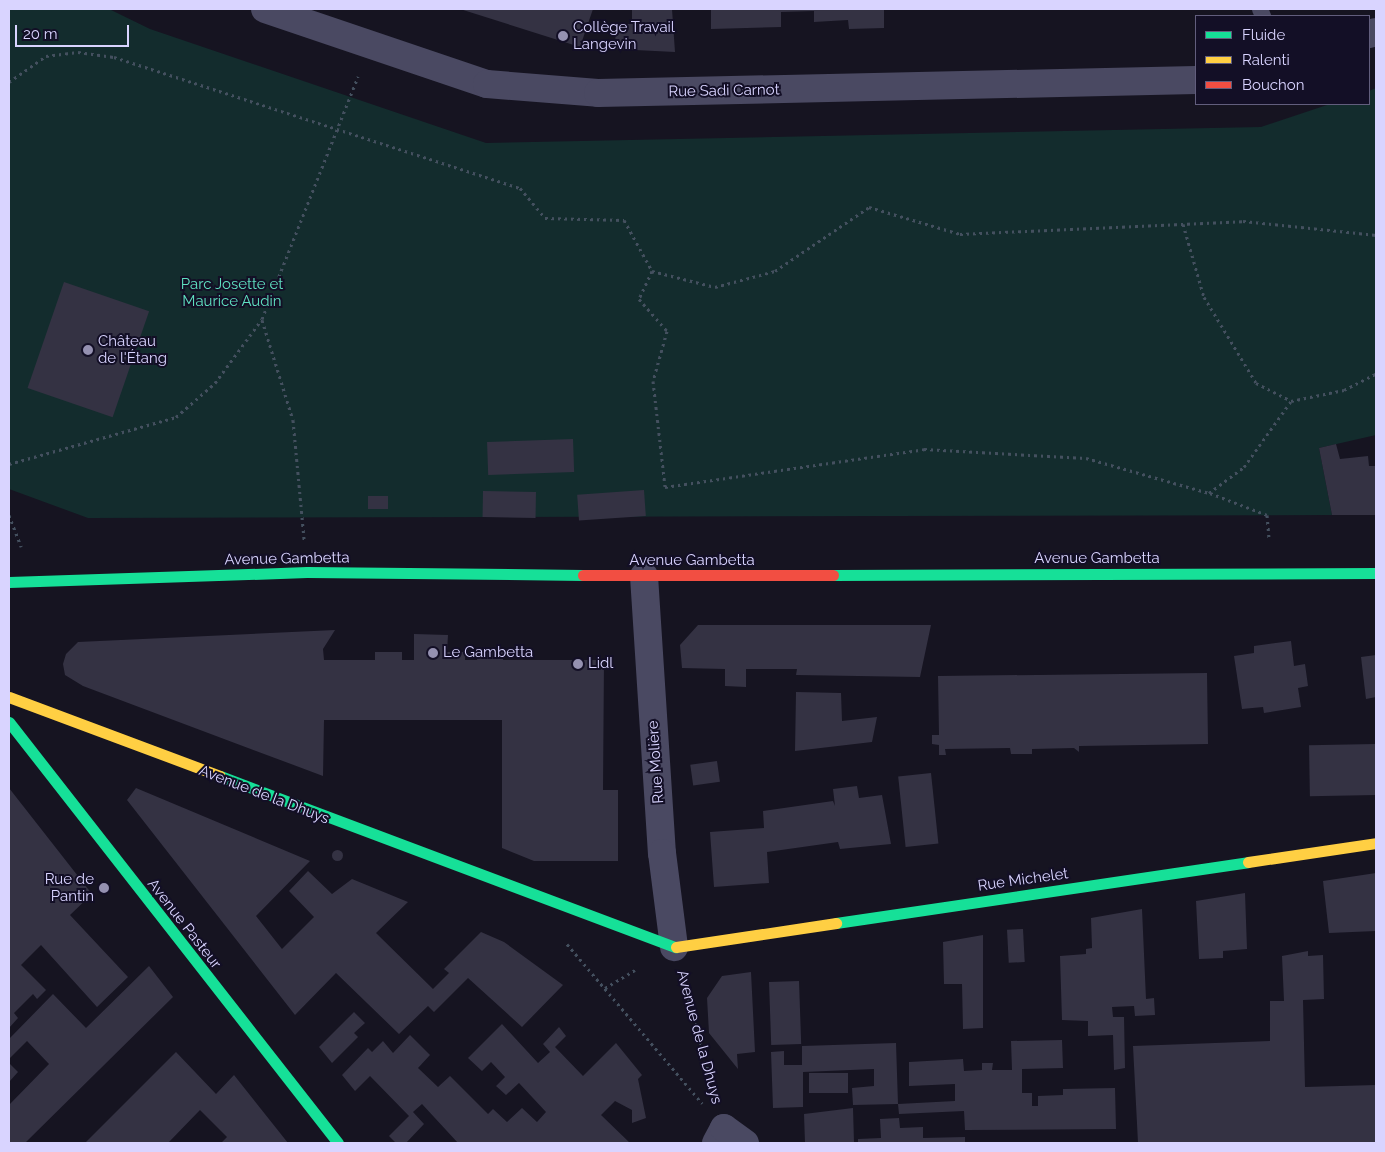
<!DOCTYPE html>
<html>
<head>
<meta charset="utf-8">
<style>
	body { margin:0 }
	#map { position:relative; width:1385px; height:1152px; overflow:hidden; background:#161421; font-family:Raleway,sans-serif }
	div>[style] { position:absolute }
	.green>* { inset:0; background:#132c2d }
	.building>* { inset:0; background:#343243; transform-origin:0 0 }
	.round { border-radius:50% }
	.path>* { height:3px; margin-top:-1.5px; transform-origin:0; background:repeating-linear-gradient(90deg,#44505f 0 2.5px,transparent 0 6.5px) }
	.lane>* { height:16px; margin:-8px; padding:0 8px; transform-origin:8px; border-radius:8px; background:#4a4962 }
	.street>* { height:28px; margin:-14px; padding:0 14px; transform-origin:14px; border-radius:14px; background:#4a4962 }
	.fast>* { height:11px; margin:-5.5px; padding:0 5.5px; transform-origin:5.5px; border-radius:5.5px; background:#16e098 }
	.slow>* { height:11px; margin:-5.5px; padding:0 5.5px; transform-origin:5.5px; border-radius:5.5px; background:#ffcf43 }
	.jam>* { height:11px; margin:-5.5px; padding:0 5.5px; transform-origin:5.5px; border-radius:5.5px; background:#f24e42 }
	.dots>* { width:14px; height:14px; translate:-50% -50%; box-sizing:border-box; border:2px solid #130f26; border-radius:50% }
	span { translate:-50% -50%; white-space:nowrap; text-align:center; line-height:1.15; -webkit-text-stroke:4px #130f26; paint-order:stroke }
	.poi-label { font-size:15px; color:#d9d4ff }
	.left { translate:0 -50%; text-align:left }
	.right { translate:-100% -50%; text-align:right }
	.street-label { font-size:15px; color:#d9d4ff }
	.park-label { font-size:15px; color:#5fe0c0 }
	.frame { position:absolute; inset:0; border:10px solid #d9d4ff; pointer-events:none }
	.legend { position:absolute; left:1195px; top:15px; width:175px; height:90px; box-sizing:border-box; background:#130f26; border:1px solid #625e7d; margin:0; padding:6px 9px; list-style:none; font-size:15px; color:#d9d4ff }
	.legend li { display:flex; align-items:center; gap:10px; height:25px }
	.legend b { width:25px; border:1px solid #625e7d }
	.scale { position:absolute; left:15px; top:25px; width:114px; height:22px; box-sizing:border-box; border:2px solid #d9d4ff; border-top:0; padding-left:6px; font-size:15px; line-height:18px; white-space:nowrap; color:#d9d4ff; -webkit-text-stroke:4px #130f26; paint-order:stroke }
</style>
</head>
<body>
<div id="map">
	<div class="green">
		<i style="clip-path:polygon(9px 9px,109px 9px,150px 29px,486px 143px,1261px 127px,1330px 104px,1369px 104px,1369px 91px,1376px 88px,1376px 435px,1319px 448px,1332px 515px,88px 518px,9px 489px)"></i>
	</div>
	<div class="building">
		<i style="clip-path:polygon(460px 9px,593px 9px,580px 47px)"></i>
		<i style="clip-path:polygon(632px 9px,672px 9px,675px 52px,615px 49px,616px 24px,632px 24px)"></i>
		<i style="clip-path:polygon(711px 9px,884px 9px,884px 28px,849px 29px,848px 20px,814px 22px,814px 11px,781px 12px,781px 27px,711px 29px)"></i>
		<i style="left:64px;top:282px;width:90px;height:112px;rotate:19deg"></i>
		<i style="left:573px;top:439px;width:33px;height:86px;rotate:88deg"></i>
		<i style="clip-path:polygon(1336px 444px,1340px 459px,1368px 456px,1369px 466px,1376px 466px,1376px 515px,1332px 515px,1319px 448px)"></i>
		<i style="left:644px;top:490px;width:26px;height:67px;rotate:86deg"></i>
		<i style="left:483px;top:491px;width:53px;height:26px;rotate:1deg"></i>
		<i style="left:368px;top:496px;width:20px;height:13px"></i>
		<i style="clip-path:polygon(698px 625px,931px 625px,920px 677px,796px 675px,797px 669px,746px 669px,746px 687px,725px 686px,725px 669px,682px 668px,680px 645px)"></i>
		<i style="clip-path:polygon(335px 630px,323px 649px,324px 660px,375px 660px,375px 652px,402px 652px,402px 660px,414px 660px,414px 634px,448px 635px,447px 652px,465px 652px,465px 660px,477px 660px,478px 652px,503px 652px,503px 660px,604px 660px,603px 790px,618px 790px,618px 861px,534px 861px,502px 848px,502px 720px,324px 720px,323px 776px,83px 686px,65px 675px,63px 664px,66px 654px,78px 642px)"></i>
		<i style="clip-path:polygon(1291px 641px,1294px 666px,1305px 664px,1308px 686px,1298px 688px,1301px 707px,1264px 713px,1263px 707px,1242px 709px,1234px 656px,1254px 653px,1254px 646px)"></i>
		<i style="clip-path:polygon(1376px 655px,1376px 697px,1366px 699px,1361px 657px)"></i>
		<i style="clip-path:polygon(1207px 673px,1208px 744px,1079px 746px,1079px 752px,1074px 748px,1032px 749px,1032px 754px,1011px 754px,1010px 748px,945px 749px,946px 755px,939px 755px,939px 745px,932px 744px,932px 735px,939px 735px,938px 676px)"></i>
		<i style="clip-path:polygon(796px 692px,841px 693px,842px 721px,877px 717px,872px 742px,795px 751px)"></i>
		<i style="left:1375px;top:744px;width:51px;height:66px;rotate:89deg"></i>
		<i style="left:717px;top:761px;width:21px;height:27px;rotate:82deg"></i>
		<i style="left:931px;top:773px;width:71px;height:33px;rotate:84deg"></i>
		<i style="clip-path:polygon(857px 786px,859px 798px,882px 795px,891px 844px,840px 849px,838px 842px,767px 852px,769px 883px,714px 887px,710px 832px,764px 828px,763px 811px,833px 801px,835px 806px,833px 789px)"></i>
		<i style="clip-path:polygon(9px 788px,92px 894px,70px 915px,128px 977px,97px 1007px,41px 945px,21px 965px,46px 990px,37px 999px,33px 994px,14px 1013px,18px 1018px,9px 1028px)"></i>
		<i style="clip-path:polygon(136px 788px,310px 861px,256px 916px,282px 949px,314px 917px,289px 891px,308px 871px,332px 894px,352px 879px,408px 902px,376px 933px,433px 989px,449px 973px,444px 969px,481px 932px,504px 942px,563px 985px,522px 1027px,468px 978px,434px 1012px,428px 1006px,399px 1034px,336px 973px,295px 1015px,127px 800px)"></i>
		<i class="round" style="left:331.5px;top:849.5px;width:11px;height:11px"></i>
		<i style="clip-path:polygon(1376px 873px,1376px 931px,1329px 933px,1323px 881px)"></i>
		<i style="clip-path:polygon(1245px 893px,1247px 949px,1223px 951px,1223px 958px,1199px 959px,1196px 901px)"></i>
		<i style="clip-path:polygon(1142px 909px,1146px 999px,1154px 998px,1155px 1015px,1135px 1016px,1134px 1006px,1112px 1007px,1113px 1017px,1124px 1017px,1125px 1068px,1114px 1070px,1113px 1035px,1088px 1036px,1088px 1021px,1062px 1020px,1060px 956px,1086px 954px,1086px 949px,1092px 948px,1091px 918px)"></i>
		<i style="left:1023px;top:929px;width:33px;height:16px;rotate:87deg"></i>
		<i style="clip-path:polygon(983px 935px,983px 1028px,963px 1029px,962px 984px,944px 984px,943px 942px)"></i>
		<i style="clip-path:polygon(1308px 951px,1308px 956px,1323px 955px,1324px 999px,1303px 1000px,1305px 1087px,1376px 1085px,1376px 1143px,1138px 1143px,1133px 1046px,1270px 1041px,1270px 1001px,1284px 1001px,1282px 956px)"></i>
		<i style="clip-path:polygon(149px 966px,173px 997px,25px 1143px,9px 1143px,9px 1105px,49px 1064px,27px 1041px,9px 1059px,9px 1039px,53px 994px,86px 1028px)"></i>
		<i style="clip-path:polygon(751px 972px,755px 1052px,737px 1054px,738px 1069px,709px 1033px,707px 998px,722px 976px)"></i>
		<i style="left:799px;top:981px;width:63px;height:30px;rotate:88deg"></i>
		<i style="clip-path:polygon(354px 1012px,365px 1023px,354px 1033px,358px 1037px,332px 1063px,319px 1047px)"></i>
		<i style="clip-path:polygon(502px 1024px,538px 1063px,550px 1052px,543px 1044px,559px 1027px,566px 1036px,555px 1047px,583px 1076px,616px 1043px,642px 1075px,638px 1079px,646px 1118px,632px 1123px,632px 1110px,615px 1101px,601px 1115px,630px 1143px,458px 1143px,422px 1104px,413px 1112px,424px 1124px,406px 1143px,396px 1143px,389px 1136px,409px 1116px,370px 1076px,355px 1091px,342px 1075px,368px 1048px,372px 1052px,383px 1041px,393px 1053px,410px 1035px,430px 1055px,418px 1068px,438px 1087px,450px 1076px,488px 1114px,493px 1109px,507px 1122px,522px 1108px,537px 1122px,546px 1112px,519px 1083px,506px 1095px,496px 1086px,505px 1077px,491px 1062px,482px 1071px,468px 1058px)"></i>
		<i style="clip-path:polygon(1062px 1040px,1063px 1068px,1022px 1069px,1022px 1093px,1032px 1093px,1032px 1106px,1038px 1106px,1038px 1096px,1063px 1095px,1063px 1089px,1115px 1088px,1116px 1129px,965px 1130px,964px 1111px,899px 1114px,898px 1104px,853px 1105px,852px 1088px,874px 1086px,874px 1069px,803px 1072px,803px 1107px,773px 1108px,771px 1052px,784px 1051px,784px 1065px,802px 1065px,802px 1046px,896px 1043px,898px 1104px,955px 1101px,955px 1084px,909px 1086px,909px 1062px,963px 1059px,964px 1071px,982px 1070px,982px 1063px,993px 1063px,992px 1070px,1012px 1070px,1011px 1041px)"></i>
		<i style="clip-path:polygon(176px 1052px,216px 1094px,234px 1075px,288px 1143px,221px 1143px,227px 1137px,200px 1110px,168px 1143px,85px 1143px)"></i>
		<i style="clip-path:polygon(9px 1063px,18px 1072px,9px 1082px)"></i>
		<i style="left:848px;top:1073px;width:20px;height:39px;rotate:90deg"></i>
		<i style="clip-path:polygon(853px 1108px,854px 1143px,805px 1143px,804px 1114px)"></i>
		<i style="clip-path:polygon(899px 1118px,900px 1128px,923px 1127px,923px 1138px,965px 1137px,965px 1143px,858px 1143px,858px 1139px,881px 1138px,880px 1119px)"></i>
	</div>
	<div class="path">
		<i style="left:9px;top:82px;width:45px;rotate:-35.1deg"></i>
		<i style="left:46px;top:56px;width:32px;rotate:-7deg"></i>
		<i style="left:78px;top:52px;width:36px;rotate:8deg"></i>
		<i style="left:114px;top:57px;width:427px;rotate:17.9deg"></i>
		<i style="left:520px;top:188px;width:39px;rotate:50deg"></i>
		<i style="left:545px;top:218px;width:79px;rotate:1.5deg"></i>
		<i style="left:624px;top:220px;width:58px;rotate:61.2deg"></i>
		<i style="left:652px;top:271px;width:65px;rotate:14.3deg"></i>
		<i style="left:715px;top:287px;width:62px;rotate:-14.9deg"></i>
		<i style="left:775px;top:271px;width:114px;rotate:-34.2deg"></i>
		<i style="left:869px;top:207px;width:95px;rotate:16.5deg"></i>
		<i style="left:960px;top:234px;width:283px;rotate:-2.6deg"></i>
		<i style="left:1243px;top:221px;width:134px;rotate:6deg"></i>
		<i style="left:1183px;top:224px;width:76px;rotate:74deg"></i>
		<i style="left:1204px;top:297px;width:100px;rotate:58.8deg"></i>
		<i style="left:1256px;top:383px;width:39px;rotate:27deg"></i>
		<i style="left:652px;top:271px;width:31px;rotate:115deg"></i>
		<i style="left:639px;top:299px;width:43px;rotate:48.8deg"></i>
		<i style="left:667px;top:331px;width:52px;rotate:105.6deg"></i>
		<i style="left:653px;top:381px;width:107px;rotate:83.5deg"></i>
		<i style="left:665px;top:487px;width:262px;rotate:-8.3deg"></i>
		<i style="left:924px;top:449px;width:162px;rotate:3.2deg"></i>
		<i style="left:1086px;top:458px;width:128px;rotate:15.9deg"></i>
		<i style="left:1209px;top:493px;width:44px;rotate:-36.6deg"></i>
		<i style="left:1244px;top:467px;width:81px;rotate:-54.5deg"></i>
		<i style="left:1291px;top:401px;width:54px;rotate:-11.7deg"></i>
		<i style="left:1344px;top:390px;width:36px;rotate:-27deg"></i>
		<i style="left:262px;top:320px;width:105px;rotate:72.8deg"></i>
		<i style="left:293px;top:420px;width:120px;rotate:84.7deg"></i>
		<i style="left:9px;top:464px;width:173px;rotate:-15.7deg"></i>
		<i style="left:176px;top:417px;width:52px;rotate:-41.1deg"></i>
		<i style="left:215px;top:383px;width:79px;rotate:-53.7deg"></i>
		<i style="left:262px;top:319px;width:261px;rotate:-68.4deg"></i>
		<i style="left:1210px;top:493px;width:61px;rotate:21.1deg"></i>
		<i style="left:1267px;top:515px;width:24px;rotate:85deg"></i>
		<i style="left:9px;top:515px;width:34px;rotate:69deg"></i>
		<i style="left:567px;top:944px;width:209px;rotate:49.7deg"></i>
		<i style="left:683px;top:979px;width:121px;rotate:74.7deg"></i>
		<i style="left:605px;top:988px;width:35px;rotate:-31deg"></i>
	</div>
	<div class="lane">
		<i style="left:1260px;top:9px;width:8px;rotate:67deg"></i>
	</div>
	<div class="street">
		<i style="left:265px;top:9px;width:234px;rotate:18.7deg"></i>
		<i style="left:487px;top:84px;width:111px;rotate:4.6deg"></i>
		<i style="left:598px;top:93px;width:598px;rotate:-1.25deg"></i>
		<i style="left:1369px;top:34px;width:7px;rotate:-16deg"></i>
		<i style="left:644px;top:576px;width:278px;rotate:86.3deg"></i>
		<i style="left:662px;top:853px;width:95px;rotate:82.7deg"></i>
		<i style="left:716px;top:1143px;width:17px;rotate:-62deg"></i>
		<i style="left:724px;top:1128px;width:26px;rotate:36deg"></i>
	</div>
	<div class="fast">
		<i style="left:833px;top:575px;width:543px;rotate:-0.21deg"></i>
		<i style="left:9px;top:582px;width:298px;rotate:-1.9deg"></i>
		<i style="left:307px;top:572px;width:276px;rotate:0.6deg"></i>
		<i style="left:9px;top:722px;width:534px;rotate:51.99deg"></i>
		<i style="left:220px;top:776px;width:487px;rotate:20.6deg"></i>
		<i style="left:836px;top:923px;width:416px;rotate:-8.4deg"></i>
	</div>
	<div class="slow">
		<i style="left:9px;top:697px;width:225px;rotate:20.5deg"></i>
		<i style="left:1248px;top:862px;width:129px;rotate:-8.4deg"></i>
		<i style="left:676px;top:947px;width:162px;rotate:-8.5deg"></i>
	</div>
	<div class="jam">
		<i style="left:583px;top:575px;width:250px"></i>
	</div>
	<div class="dots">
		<i style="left:563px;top:36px;background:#9591b1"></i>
		<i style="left:88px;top:350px;background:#9591b1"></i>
		<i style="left:433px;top:653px;background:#9591b1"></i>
		<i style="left:578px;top:664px;background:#9591b1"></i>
		<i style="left:104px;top:888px;background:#9591b1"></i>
	</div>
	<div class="poi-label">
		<span class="left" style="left:573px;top:36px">Collège Travail<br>Langevin</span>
		<span class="left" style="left:98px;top:350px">Château<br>de l'Étang</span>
		<span class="left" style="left:443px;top:653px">Le Gambetta</span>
		<span class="left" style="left:588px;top:664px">Lidl</span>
		<span class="right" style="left:94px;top:888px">Rue de<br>Pantin</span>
	</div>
	<div class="street-label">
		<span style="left:724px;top:91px;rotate:-1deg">Rue Sadi Carnot</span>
		<span style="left:287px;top:559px;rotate:-1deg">Avenue Gambetta</span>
		<span style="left:1097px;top:559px">Avenue Gambetta</span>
		<span style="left:692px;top:561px">Avenue Gambetta</span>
		<span style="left:656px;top:762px;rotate:-94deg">Rue Molière</span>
		<span style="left:264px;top:795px;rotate:21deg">Avenue de la Dhuys</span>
		<span style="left:1023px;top:880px;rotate:-8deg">Rue Michelet</span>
		<span style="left:184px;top:924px;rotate:52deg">Avenue Pasteur</span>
		<span style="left:699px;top:1037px;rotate:75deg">Avenue de la Dhuys</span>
	</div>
	<div class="park-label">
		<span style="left:232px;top:293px">Parc Josette et<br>Maurice Audin</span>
	</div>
	<div class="frame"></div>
	<ul class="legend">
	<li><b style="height:6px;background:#16e098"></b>Fluide</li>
	<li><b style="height:6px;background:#ffcf43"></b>Ralenti</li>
	<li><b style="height:6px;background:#f24e42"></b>Bouchon</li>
	</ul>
	<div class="scale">20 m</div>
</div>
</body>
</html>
